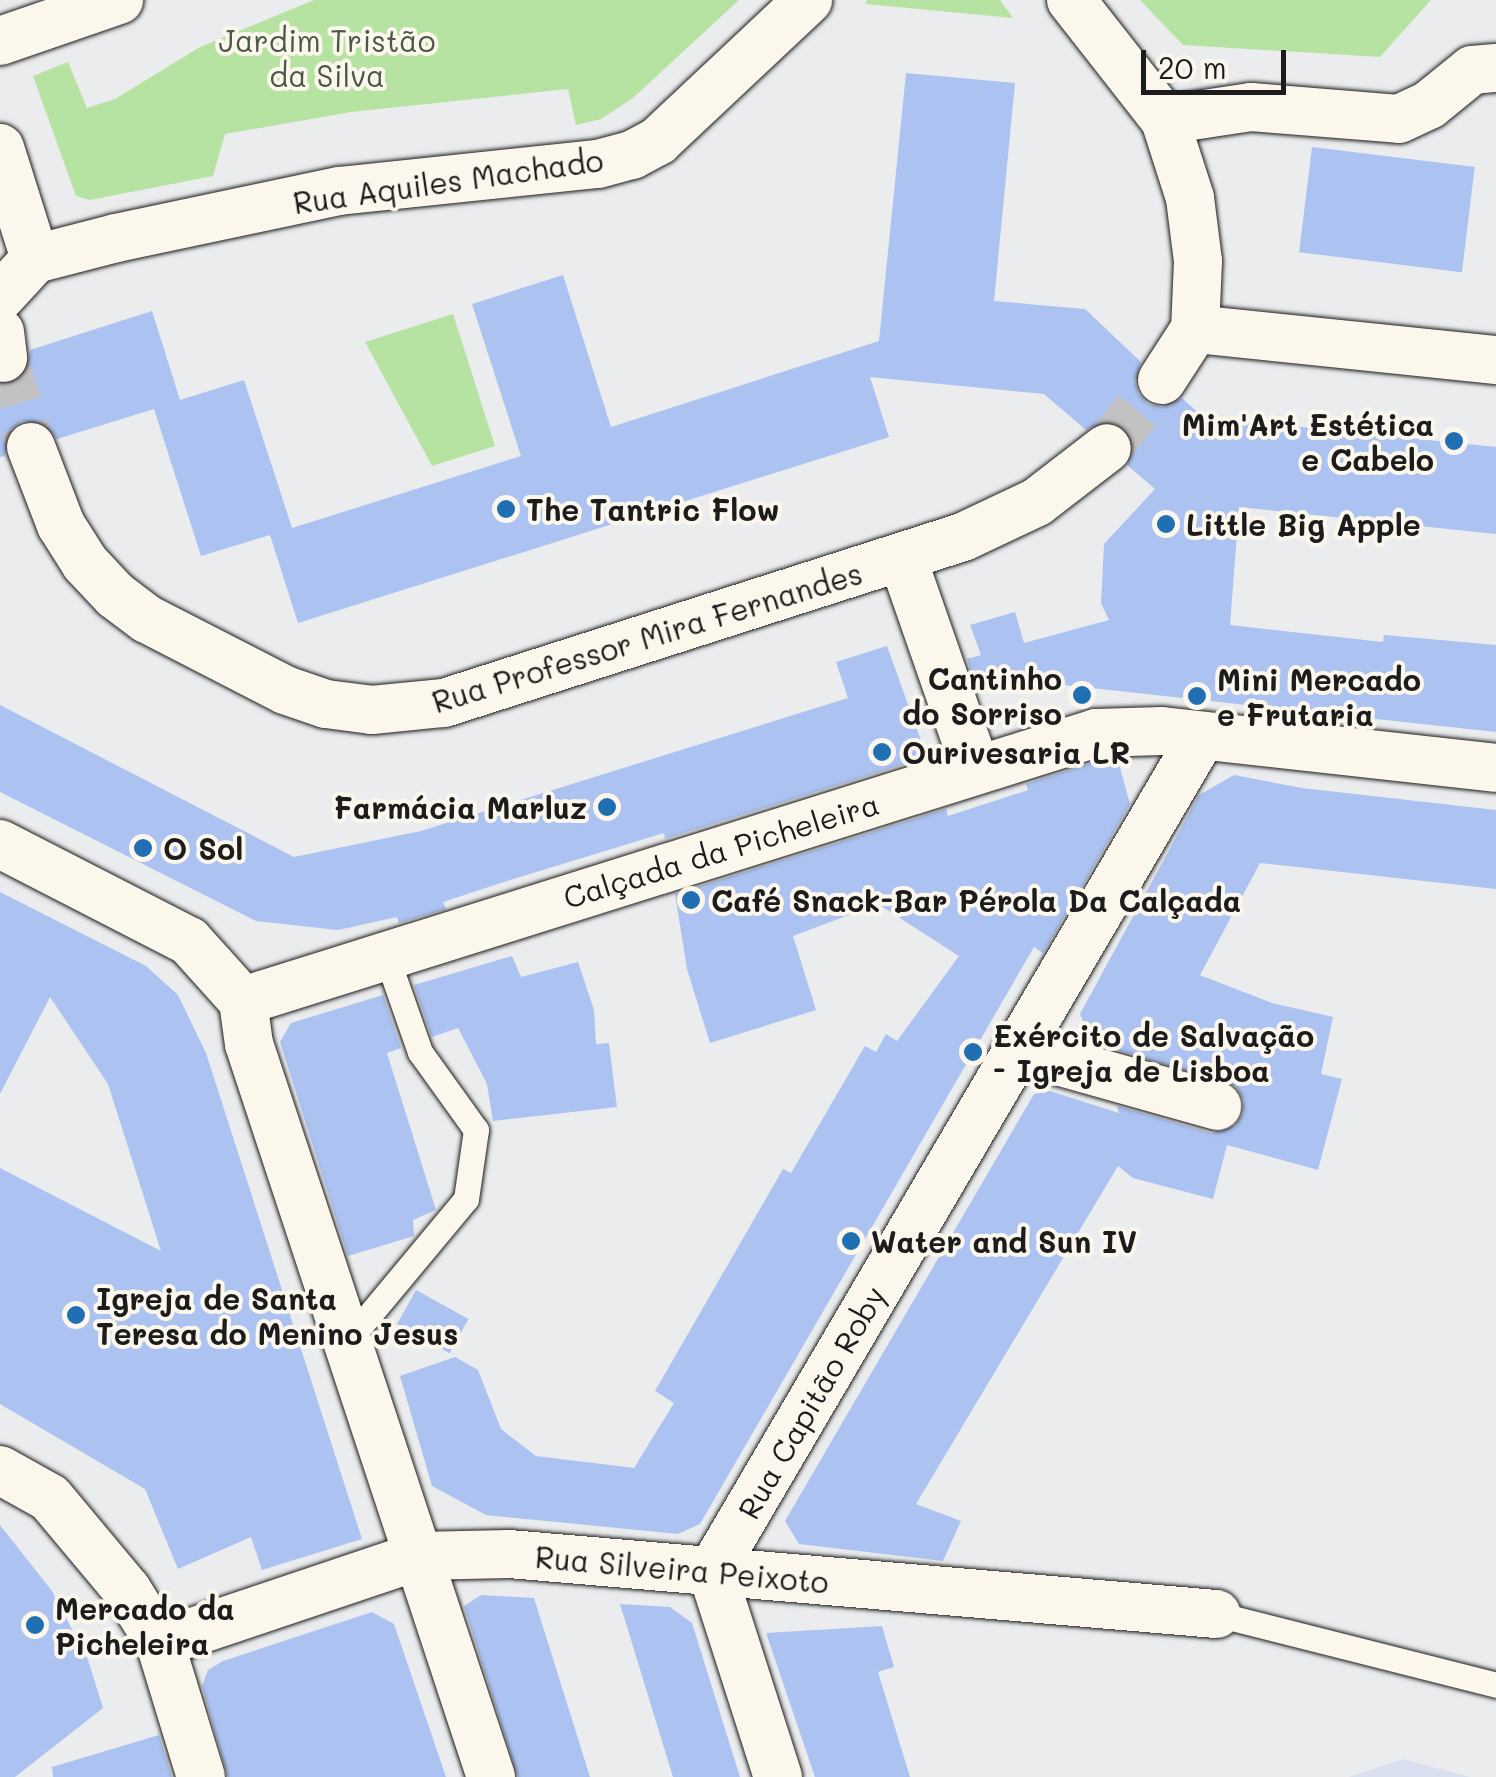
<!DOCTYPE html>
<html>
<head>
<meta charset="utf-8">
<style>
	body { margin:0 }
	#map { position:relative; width:1496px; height:1777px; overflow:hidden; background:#ebeced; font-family:Mali,sans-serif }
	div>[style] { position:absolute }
	.built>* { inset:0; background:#d8dfee }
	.green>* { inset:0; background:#b6e3a1 }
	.building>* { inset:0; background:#acc2f1; transform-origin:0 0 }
	.minor-tunnel>* { height:48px; margin-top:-24px; transform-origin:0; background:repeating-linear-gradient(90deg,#c2c2c3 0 48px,transparent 0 72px) }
	.roads { filter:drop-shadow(0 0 2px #1c1c1c) drop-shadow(0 0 2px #1c1c1c) }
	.service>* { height:25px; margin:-12.5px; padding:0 12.5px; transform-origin:12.5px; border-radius:12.5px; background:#fbf7ec }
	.minor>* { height:48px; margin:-24px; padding:0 24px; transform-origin:24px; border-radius:24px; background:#fbf7ec }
	.dots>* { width:28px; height:28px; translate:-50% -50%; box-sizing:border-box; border:5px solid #fbf7ec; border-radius:50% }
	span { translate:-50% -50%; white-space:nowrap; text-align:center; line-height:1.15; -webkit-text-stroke:8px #fbf7ec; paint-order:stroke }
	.park-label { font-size:30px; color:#4a5844 }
	.street-label { font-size:30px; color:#1c1c1c }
	.poi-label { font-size:30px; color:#1c1c1c; font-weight:700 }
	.right { translate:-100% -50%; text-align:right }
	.left { translate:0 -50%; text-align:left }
	.scale { position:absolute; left:1141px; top:50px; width:145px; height:45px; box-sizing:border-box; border:5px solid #1c1c1c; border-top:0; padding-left:12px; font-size:30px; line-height:35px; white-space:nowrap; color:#1c1c1c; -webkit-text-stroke:8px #fbf7ec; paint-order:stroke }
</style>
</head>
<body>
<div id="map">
	<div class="built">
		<i style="clip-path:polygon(1403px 1759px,1470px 1777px,1349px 1777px)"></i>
	</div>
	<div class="green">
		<i style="clip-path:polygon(314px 0,739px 0,633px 98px,601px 119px,576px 125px,568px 89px,351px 112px,225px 134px,213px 176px,90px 200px,76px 196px,33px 76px,68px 62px,87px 108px,115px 99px,200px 47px)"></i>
		<i style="clip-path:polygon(867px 0,1000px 0,1013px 18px,865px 4px)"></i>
		<i style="clip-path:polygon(1140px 0,1431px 0,1380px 57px,1183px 45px)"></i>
		<i style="clip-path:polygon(453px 314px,495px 446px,432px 466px,365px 342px)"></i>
	</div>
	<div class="building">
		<i style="clip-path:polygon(906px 73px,1015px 83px,994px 301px,1085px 309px,1141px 362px,1135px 380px,1138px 393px,1148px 404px,1162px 407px,1182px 398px,1203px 417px,1496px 447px,1496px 534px,1239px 507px,1230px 625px,1383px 642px,1384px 635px,1496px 645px,1496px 732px,972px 675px,967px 659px,981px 655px,970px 625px,1015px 612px,1024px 643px,1109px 620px,1101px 603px,1104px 544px,1155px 489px,1127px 465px,1134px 445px,1128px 430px,1104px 421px,1086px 430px,1044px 394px,870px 377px,889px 437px,298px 623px,270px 535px,201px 556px,154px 409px,57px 439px,47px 425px,22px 421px,9px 431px,5px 456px,0 457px,0 385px,20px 379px,28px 368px,30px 350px,152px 311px,180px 400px,244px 380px,292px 528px,521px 456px,472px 304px,563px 275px,611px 427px,879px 341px)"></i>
		<i style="left:1312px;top:147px;width:164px;height:106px;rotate:7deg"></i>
		<i style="clip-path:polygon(887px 646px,927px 757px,665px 839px,664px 833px,510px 880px,443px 902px,446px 909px,399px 923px,397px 917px,338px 930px,256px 921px,0 792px,0 705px,294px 857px,421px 831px,848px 698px,836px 662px)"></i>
		<i style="clip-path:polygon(1101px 760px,1118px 760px,1130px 804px,1043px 953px,1034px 947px,700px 1524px,678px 1534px,486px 1515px,432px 1486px,400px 1376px,455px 1357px,478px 1370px,501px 1429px,536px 1456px,634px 1468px,674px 1403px,655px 1391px,783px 1169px,791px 1173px,865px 1046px,876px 1052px,886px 1034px,897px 1041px,959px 956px,878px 904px,793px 936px,816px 1010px,710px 1043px,687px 969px,675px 894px,946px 809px,948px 816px,1028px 790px,1026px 784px)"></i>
		<i style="clip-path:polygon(1234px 775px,1302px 788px,1496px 810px,1496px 889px,1260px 863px,1200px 975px,1272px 1003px,1333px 1017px,1321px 1074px,1342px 1079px,1318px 1170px,1227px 1145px,1213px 1199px,1133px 1178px,1118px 1166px,916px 1504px,961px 1521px,943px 1561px,799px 1544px,785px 1521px,1034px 1094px,1050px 1091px,1119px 1113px,1117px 1106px,1211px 1133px,1235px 1126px,1243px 1114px,1244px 1100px,1236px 1086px,1091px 1042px,1080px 1014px,1199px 795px)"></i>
		<i style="clip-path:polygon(0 892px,146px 966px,178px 995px,206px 1053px,362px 1539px,262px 1570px,251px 1537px,178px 1569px,145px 1489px,0 1404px,0 1168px,161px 1251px,108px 1084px,50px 997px,0 1094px)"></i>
		<i style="clip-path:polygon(512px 956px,521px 977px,578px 962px,594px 1010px,596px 1044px,609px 1043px,617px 1107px,493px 1121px,487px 1084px,458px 1028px,432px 1037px,414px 985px)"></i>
		<i style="clip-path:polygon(383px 995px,401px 1048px,387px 1053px,436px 1210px,413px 1220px,414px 1236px,348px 1256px,280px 1042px,291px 1023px)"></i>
		<i style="left:416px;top:1290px;width:60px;height:39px;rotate:29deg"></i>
		<i style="clip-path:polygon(0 1525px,52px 1591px,88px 1660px,103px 1708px,15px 1777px,0 1777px)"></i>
		<i style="clip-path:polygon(481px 1595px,534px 1598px,590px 1777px,518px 1777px,464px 1606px)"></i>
		<i style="clip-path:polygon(620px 1604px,670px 1607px,692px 1623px,740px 1777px,673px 1777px)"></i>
		<i style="clip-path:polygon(372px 1612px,394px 1624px,446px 1777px,228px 1777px,202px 1686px,208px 1670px,223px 1661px)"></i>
		<i style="clip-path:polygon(882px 1626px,894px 1667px,878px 1672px,910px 1777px,815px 1777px,766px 1633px)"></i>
		<i style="clip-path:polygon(159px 1735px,172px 1777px,53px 1777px,52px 1767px)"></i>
	</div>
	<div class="minor-tunnel">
		<i style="left:3px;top:358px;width:93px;rotate:72.5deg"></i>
		<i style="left:1107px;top:448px;width:87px;rotate:-51deg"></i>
	</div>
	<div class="roads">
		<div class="service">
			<i style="left:346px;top:1343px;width:187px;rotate:-50.2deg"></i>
			<i style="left:466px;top:1199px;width:70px;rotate:-81.8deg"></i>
			<i style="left:476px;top:1130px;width:96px;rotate:-125.7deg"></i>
			<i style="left:420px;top:1052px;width:103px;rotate:-109.3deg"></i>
			<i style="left:1216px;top:1614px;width:289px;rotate:14.2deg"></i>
		</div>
		<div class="minor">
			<i style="left:1071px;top:0;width:152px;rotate:51.9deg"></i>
			<i style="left:1165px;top:120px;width:82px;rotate:72.2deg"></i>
			<i style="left:1190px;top:198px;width:64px;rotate:82.8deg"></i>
			<i style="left:1198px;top:261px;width:68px;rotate:92.5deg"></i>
			<i style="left:0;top:41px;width:126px;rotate:-19deg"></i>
			<i style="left:1165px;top:120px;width:87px;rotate:-8.6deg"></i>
			<i style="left:1251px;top:107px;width:148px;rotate:4.6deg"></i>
			<i style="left:1399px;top:119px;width:33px;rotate:-25deg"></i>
			<i style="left:1429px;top:105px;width:55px;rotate:-39.1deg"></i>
			<i style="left:1472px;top:70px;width:24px;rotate:-5deg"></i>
			<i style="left:0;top:148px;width:116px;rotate:72.5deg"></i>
			<i style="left:0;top:297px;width:52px;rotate:-47.4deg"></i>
			<i style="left:35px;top:259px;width:84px;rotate:-14.5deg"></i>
			<i style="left:116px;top:238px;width:228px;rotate:-11.9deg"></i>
			<i style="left:339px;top:191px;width:260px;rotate:-6deg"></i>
			<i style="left:598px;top:164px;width:35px;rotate:-15deg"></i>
			<i style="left:632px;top:155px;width:30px;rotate:-28deg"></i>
			<i style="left:658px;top:141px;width:206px;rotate:-43.2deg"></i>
			<i style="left:1195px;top:329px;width:303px;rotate:5.9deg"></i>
			<i style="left:0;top:332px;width:26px;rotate:83deg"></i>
			<i style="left:1162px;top:380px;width:61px;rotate:-57.1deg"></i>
			<i style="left:31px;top:447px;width:84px;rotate:69deg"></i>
			<i style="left:61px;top:525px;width:45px;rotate:57.7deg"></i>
			<i style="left:85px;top:563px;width:44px;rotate:46.8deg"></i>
			<i style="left:115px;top:595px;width:40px;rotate:37deg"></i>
			<i style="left:147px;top:619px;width:155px;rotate:27.2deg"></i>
			<i style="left:285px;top:690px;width:43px;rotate:18.9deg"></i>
			<i style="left:326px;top:704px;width:46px;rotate:7.4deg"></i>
			<i style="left:372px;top:710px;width:72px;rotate:-5.6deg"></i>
			<i style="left:444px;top:703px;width:545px;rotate:-17.74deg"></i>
			<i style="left:963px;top:537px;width:82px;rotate:-25.3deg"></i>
			<i style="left:1037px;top:502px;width:88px;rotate:-37.6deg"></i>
			<i style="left:902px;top:557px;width:225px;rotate:70.8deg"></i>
			<i style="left:0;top:844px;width:212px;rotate:27.2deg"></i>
			<i style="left:189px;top:941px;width:81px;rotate:48deg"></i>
			<i style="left:243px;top:1001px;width:894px;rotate:-17.44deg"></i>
			<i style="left:1096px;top:733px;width:66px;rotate:-1.7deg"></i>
			<i style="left:1162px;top:731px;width:336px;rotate:6.3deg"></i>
			<i style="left:243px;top:1001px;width:43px;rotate:82.1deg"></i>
			<i style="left:249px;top:1044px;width:772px;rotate:71.73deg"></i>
			<i style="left:1018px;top:1050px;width:207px;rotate:15.7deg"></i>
			<i style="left:0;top:1470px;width:57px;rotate:29.2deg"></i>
			<i style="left:50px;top:1498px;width:120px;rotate:50.1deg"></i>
			<i style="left:127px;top:1590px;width:62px;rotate:58.1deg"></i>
			<i style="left:160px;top:1643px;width:140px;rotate:73deg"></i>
			<i style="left:160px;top:1643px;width:272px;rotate:-18.6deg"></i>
			<i style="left:418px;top:1556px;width:91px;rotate:-1.3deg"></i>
			<i style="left:509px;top:1554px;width:710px;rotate:4.85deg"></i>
			<i style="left:778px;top:1777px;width:216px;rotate:-107.8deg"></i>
			<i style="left:712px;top:1571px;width:968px;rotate:-59.59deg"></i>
		</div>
	</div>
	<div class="dots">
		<i style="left:1454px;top:441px;background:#1f6fb2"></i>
		<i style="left:506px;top:509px;background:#1f6fb2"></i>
		<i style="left:1166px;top:524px;background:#1f6fb2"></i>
		<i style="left:1082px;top:695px;background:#1f6fb2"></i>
		<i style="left:1197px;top:696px;background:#1f6fb2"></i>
		<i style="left:882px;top:752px;background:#1f6fb2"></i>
		<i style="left:607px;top:807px;background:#1f6fb2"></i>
		<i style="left:143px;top:848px;background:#1f6fb2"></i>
		<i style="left:691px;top:900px;background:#1f6fb2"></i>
		<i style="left:973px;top:1052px;background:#1f6fb2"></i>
		<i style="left:851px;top:1241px;background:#1f6fb2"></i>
		<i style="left:76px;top:1315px;background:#1f6fb2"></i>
		<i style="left:35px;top:1625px;background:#1f6fb2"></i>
	</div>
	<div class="park-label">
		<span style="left:327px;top:57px">Jardim Tristão<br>da Silva</span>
	</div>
	<div class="street-label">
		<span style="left:448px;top:181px;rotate:-8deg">Rua Aquiles Machado</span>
		<span style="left:647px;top:637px;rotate:-17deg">Rua Professor Mira Fernandes</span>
		<span style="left:721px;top:850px;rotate:-17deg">Calçada da Picheleira</span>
		<span style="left:811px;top:1402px;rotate:-60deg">Rua Capitão Roby</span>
		<span style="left:682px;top:1569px;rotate:5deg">Rua Silveira Peixoto</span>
	</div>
	<div class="poi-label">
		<span class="right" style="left:1434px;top:441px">Mim'Art Estética<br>e Cabelo</span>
		<span class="left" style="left:526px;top:509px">The Tantric Flow</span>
		<span class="left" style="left:1186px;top:524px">Little Big Apple</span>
		<span class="right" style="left:1062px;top:695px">Cantinho<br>do Sorriso</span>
		<span class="left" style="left:1217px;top:696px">Mini Mercado<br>e Frutaria</span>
		<span class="left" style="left:902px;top:752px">Ourivesaria LR</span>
		<span class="right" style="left:587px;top:807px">Farmácia Marluz</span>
		<span class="left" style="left:163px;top:848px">O Sol</span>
		<span class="left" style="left:711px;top:900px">Café Snack-Bar Pérola Da Calçada</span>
		<span class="left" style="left:993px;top:1052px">Exército de Salvação<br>- Igreja de Lisboa</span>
		<span class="left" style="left:871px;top:1241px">Water and Sun IV</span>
		<span class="left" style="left:96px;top:1315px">Igreja de Santa<br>Teresa do Menino Jesus</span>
		<span class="left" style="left:55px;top:1625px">Mercado da<br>Picheleira</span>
	</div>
	<div class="scale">20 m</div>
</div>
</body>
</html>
